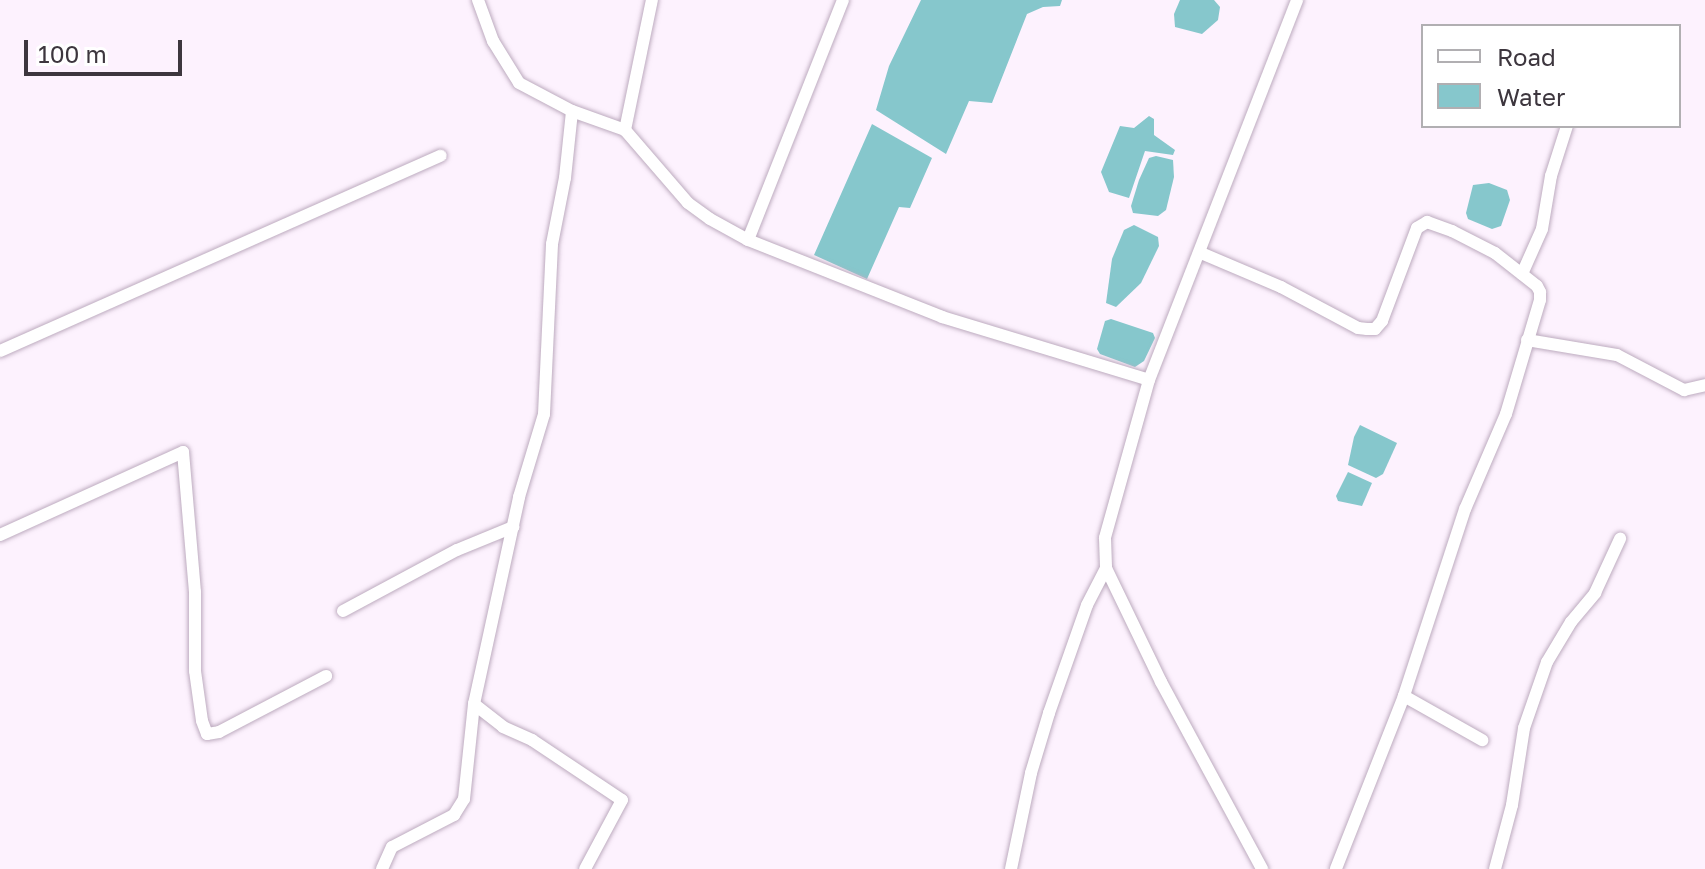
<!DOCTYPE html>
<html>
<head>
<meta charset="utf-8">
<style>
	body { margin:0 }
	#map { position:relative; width:1705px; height:869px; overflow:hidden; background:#fdf2fe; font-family:"Golos Text",sans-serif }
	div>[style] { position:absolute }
	.water>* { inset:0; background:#86c7cc }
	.roads { filter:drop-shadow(0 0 2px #bdabbf) drop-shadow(0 0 2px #bdabbf) }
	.minor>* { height:12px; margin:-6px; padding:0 6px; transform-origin:6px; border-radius:6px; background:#fff }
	span { translate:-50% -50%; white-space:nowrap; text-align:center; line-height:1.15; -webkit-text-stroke:6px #fff; paint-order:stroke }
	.legend { position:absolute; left:1421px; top:24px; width:260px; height:104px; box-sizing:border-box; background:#fff; border:2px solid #b1afb2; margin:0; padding:10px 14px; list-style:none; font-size:24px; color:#3d363e }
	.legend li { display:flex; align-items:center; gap:16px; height:40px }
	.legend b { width:40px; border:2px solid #b1afb2 }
	.scale { position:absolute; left:24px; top:40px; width:158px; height:36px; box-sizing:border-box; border:4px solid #3d363e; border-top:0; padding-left:10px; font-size:24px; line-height:28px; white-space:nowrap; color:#3d363e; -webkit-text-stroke:6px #fff; paint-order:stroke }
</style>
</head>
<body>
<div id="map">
	<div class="water">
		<i style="clip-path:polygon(921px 0,1062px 0,1060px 6px,1043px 7px,1027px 14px,992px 103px,969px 101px,946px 154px,876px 110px,889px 66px)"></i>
		<i style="clip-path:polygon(1180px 0,1214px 0,1220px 7px,1218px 20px,1202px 34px,1175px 27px,1174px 14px)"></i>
		<i style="clip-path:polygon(1149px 116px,1154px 119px,1154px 135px,1175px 150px,1173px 155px,1145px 151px,1129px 198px,1109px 192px,1101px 172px,1120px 126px,1134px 128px)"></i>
		<i style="clip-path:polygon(872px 124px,932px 158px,910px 208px,899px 207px,867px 279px,814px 255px)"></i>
		<i style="clip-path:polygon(1156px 156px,1173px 160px,1174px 177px,1166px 210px,1158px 216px,1133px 213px,1131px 206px,1139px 180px,1149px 158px)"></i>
		<i style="clip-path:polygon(1489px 183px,1507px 190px,1510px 200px,1501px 226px,1492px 229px,1468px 219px,1466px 213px,1473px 185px)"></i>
		<i style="clip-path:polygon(1134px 225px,1158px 237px,1159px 246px,1141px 283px,1116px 307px,1106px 303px,1112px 259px,1124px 230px)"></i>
		<i style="clip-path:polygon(1111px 319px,1153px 333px,1155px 338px,1144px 361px,1135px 367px,1100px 354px,1097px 349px,1105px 321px)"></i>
		<i style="clip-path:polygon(1360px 425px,1397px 443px,1383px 474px,1376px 478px,1348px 465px,1354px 437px)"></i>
		<i style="clip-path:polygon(1348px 472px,1372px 483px,1362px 506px,1338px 501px,1336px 496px)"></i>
	</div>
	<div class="roads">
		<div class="minor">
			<i style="left:478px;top:0;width:44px;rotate:69.9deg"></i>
			<i style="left:493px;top:41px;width:49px;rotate:58.2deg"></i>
			<i style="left:519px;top:83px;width:60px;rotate:27.8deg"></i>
			<i style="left:572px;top:111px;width:56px;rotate:19.7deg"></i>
			<i style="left:625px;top:130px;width:96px;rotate:49.2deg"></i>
			<i style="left:688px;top:203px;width:27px;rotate:36deg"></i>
			<i style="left:710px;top:219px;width:43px;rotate:28.9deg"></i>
			<i style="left:748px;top:240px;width:209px;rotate:21.6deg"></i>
			<i style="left:942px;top:317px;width:216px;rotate:16.9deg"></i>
			<i style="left:1149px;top:380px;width:164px;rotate:105.6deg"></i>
			<i style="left:1105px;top:538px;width:30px;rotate:88deg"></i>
			<i style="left:1106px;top:568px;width:127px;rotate:64.2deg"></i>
			<i style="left:1161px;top:682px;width:213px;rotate:61.6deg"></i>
			<i style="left:625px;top:130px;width:133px;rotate:-78.3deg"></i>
			<i style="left:748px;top:240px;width:258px;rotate:-68.4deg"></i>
			<i style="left:1201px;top:253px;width:87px;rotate:23deg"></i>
			<i style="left:1281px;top:287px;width:87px;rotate:28deg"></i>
			<i style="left:1358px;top:328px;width:9px;rotate:6deg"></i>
			<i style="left:1367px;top:329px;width:8px"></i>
			<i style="left:1375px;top:329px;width:11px;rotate:-49deg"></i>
			<i style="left:1382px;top:321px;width:99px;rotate:-69.4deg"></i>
			<i style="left:1417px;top:228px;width:12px;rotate:-31deg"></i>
			<i style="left:1427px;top:222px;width:27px;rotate:20deg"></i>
			<i style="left:1452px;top:231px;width:48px;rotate:27.1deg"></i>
			<i style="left:1495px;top:253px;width:53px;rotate:38.2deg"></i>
			<i style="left:1537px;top:286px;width:7px;rotate:63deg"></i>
			<i style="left:1540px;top:292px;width:8px;rotate:90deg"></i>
			<i style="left:1540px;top:300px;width:119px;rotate:106.6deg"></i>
			<i style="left:1506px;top:414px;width:103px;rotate:113.3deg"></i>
			<i style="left:1465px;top:509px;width:197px;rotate:108.1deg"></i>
			<i style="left:1404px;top:696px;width:186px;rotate:111.5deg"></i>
			<i style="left:1522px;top:274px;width:49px;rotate:-66deg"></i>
			<i style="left:1542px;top:229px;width:54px;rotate:-80.4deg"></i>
			<i style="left:1551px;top:176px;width:52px;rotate:-72.3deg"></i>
			<i style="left:1527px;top:340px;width:91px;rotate:9.5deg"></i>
			<i style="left:1617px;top:355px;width:76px;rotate:27.6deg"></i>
			<i style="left:1684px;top:390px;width:22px;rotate:-13deg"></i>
			<i style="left:0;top:351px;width:482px;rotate:-23.9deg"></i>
			<i style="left:1149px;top:380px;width:408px;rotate:-68.7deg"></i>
			<i style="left:0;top:535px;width:201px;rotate:-24.4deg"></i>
			<i style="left:183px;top:452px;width:141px;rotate:85.1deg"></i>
			<i style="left:195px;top:592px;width:79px;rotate:90deg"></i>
			<i style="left:195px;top:671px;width:50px;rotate:82deg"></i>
			<i style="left:202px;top:721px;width:14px;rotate:69deg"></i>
			<i style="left:207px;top:734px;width:12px;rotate:-9deg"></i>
			<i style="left:219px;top:732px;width:121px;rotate:-27.6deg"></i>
			<i style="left:343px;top:611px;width:129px;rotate:-28.2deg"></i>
			<i style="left:457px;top:550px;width:61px;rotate:-22.3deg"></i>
			<i style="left:1404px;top:696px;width:90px;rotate:29.4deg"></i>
			<i style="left:474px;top:704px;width:37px;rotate:38deg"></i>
			<i style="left:503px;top:727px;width:32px;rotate:24deg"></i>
			<i style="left:532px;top:740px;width:108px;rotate:33.7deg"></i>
			<i style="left:622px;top:800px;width:78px;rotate:118.2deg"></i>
			<i style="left:382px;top:869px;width:24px;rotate:-66deg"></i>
			<i style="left:392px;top:847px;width:70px;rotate:-27.3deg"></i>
			<i style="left:454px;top:815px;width:19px;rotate:-58deg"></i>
			<i style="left:464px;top:799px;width:96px;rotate:-84deg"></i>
			<i style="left:474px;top:704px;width:212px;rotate:-77.7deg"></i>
			<i style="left:519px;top:497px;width:87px;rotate:-73.2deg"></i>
			<i style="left:544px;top:414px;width:170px;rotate:-87.3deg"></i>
			<i style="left:552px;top:244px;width:67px;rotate:-78.9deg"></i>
			<i style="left:565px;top:178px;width:67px;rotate:-84deg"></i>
			<i style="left:1011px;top:869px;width:98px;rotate:-78.2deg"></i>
			<i style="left:1031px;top:773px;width:63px;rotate:-73.3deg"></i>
			<i style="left:1049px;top:713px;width:114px;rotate:-70.6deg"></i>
			<i style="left:1087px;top:605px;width:42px;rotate:-62.8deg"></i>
			<i style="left:1495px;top:869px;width:66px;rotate:-75.1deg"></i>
			<i style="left:1512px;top:805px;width:78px;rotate:-81.1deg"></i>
			<i style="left:1524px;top:728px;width:70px;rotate:-70.8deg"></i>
			<i style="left:1547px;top:662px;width:47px;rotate:-59deg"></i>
			<i style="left:1571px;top:622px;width:38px;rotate:-50deg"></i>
			<i style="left:1595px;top:593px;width:60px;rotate:-65.2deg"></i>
		</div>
	</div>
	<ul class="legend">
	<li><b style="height:10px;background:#fff"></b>Road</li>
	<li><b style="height:22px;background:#86c7cc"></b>Water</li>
	</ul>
	<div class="scale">100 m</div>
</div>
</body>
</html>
